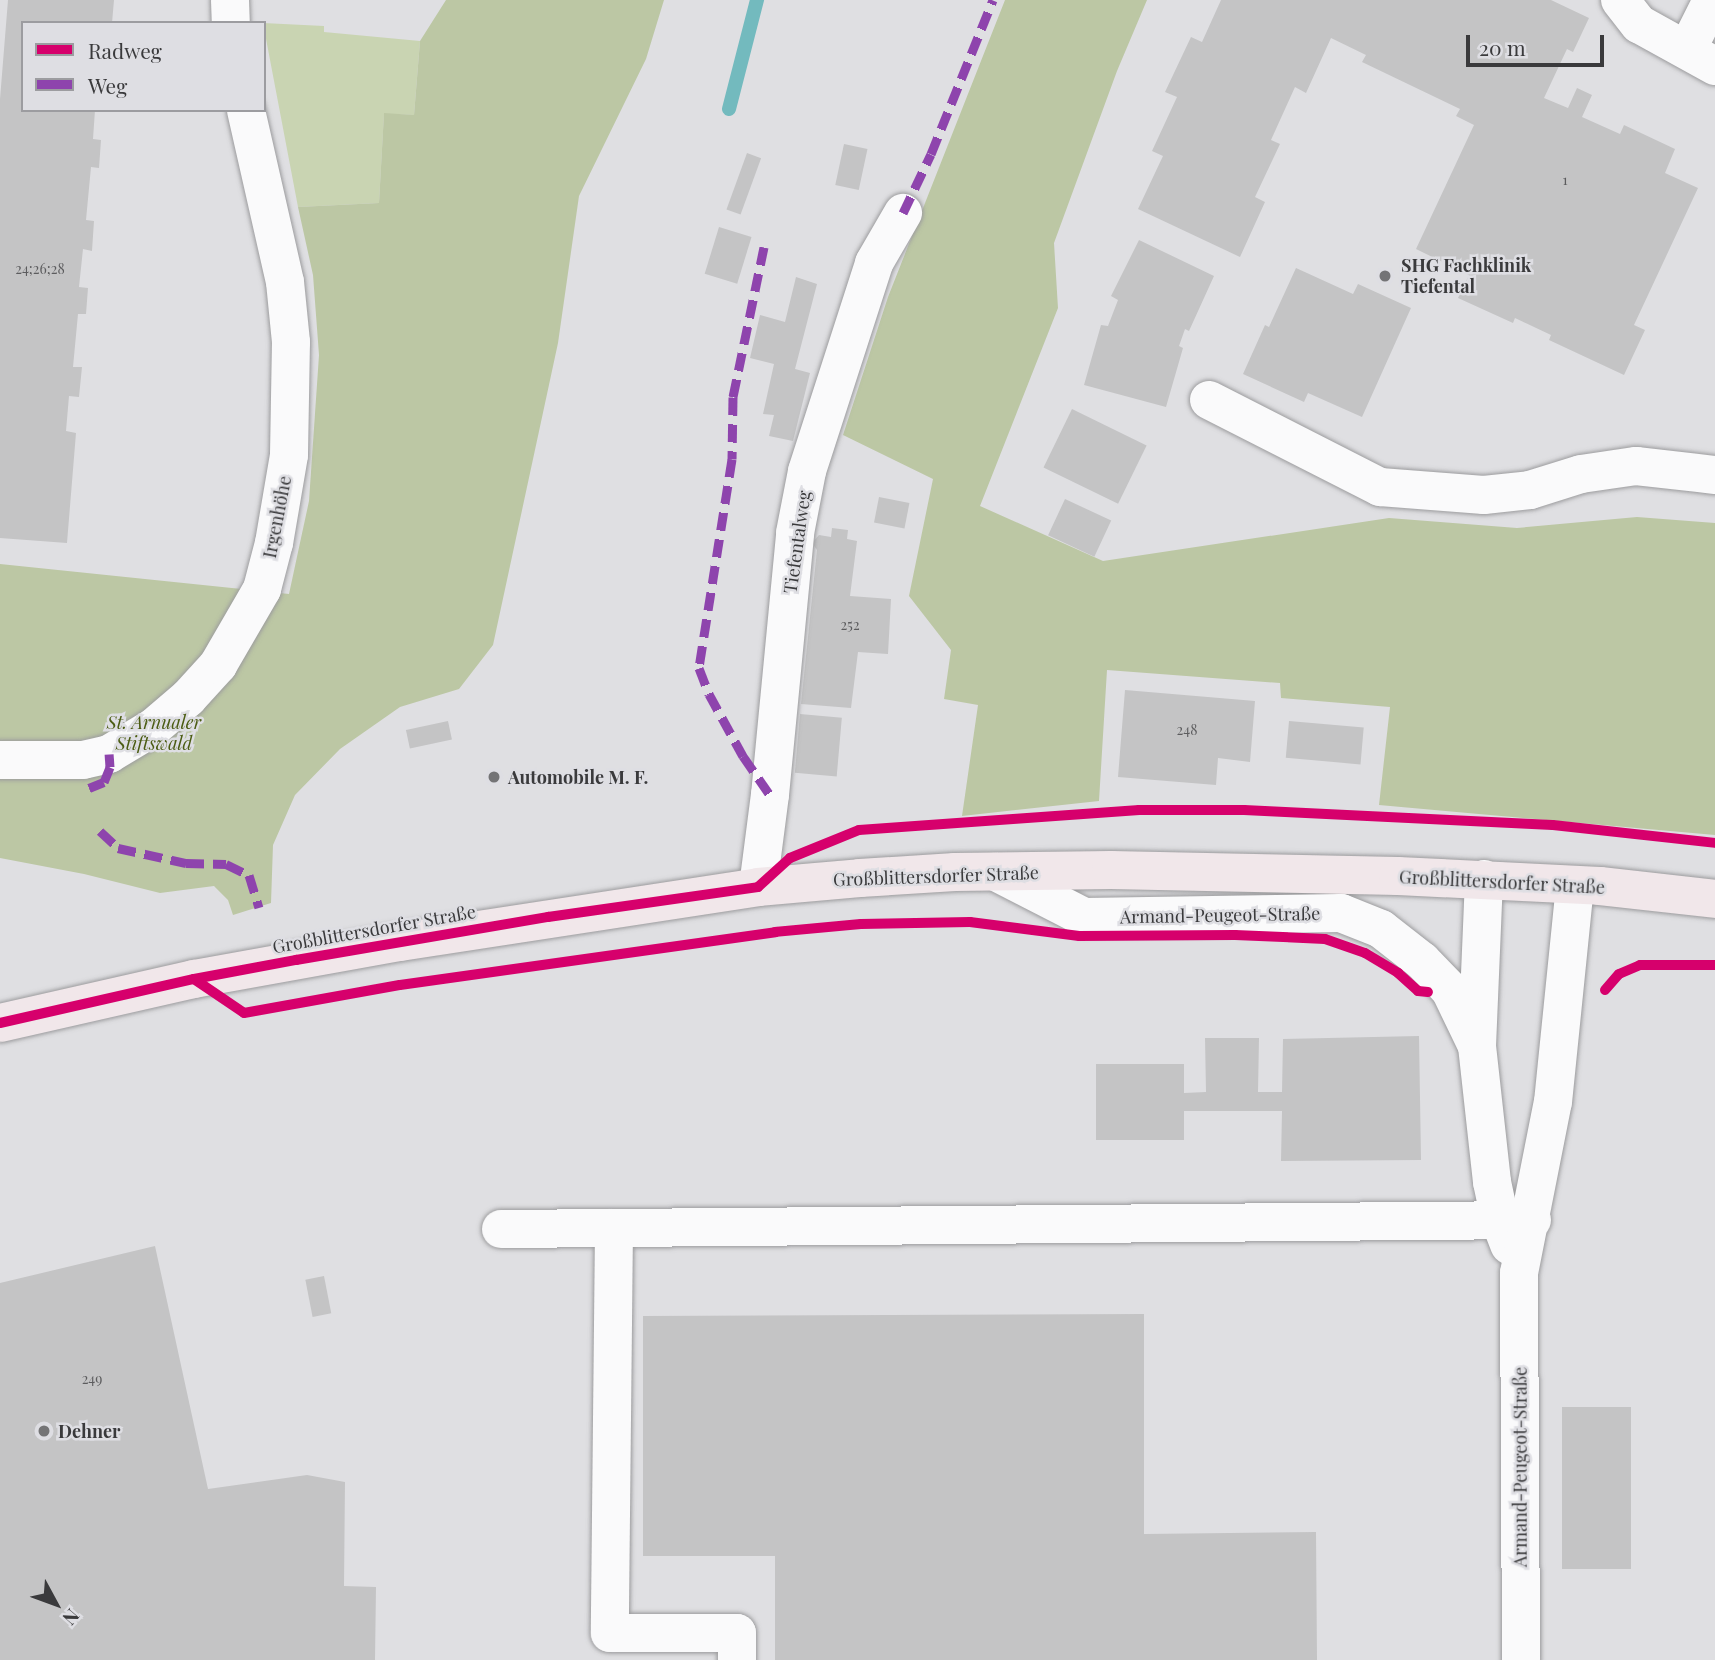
<!DOCTYPE html>
<html>
<head>
<meta charset="utf-8">
<style>
	body { margin:0 }
	#map { position:relative; width:1715px; height:1660px; overflow:hidden; background:#dfdfe2; font-family:"Playfair Display",serif }
	div>[style] { position:absolute }
	.green>* { inset:0; background:#c9d4b2 }
	.forest>* { inset:0; background:#bcc7a4 }
	.stream>* { height:14px; margin:-7px; padding:0 7px; transform-origin:7px; border-radius:7px; background:#73babe }
	.building>* { inset:0; background:#c4c4c5; transform-origin:0 0 }
	.roads { filter:drop-shadow(0 0 2px #9c9c9e) drop-shadow(0 0 2px #9c9c9e) }
	.minor>* { height:38px; margin:-19px; padding:0 19px; transform-origin:19px; border-radius:19px; background:#fafafb }
	.major>* { height:38px; margin:-19px; padding:0 19px; transform-origin:19px; border-radius:19px; background:#f1e7ea }
	.quiet>* { height:9px; margin-top:-4.5px; transform-origin:0; background:repeating-linear-gradient(90deg,#8e44ad 0 18px,transparent 0 27px) }
	.cycleway>* { height:10px; margin:-5px; padding:0 5px; transform-origin:5px; border-radius:5px; background:#d6006c }
	.dots>* { width:19px; height:19px; translate:-50% -50%; box-sizing:border-box; border:4px solid #dedee3; border-radius:50% }
	span { translate:-50% -50%; white-space:nowrap; text-align:center; line-height:1.15; -webkit-text-stroke:5px #dedee3; paint-order:stroke }
	.number-label { font-size:14px; color:#5c5c5e }
	.number-label span { -webkit-text-stroke-width:0 }
	.poi-label { font-size:18px; color:#3a3a3c; font-weight:700 }
	.left { translate:0 -50%; text-align:left }
	.street-label { font-size:18px; color:#3a3a3c }
	.park-label { font-size:18px; color:#4b5c13; font-style:italic }
	.legend { position:absolute; left:21px; top:21px; width:245px; height:91px; box-sizing:border-box; background:#dedee3; border:2px solid #9c9ca0; margin:0; padding:9px 12px; list-style:none; font-size:21px; color:#3a3a3c }
	.legend li { display:flex; align-items:center; gap:14px; height:35px }
	.legend b { width:35px; border:2px solid #9c9ca0 }
	.north { position:absolute; left:21px; top:1569px; width:70px; height:70px; -webkit-text-stroke:5px #dedee3; paint-order:stroke; rotate:131deg; font-size:19px; font-weight:700; line-height:28px; text-align:center; color:#3a3a3c }
	.north::after { content:''; display:block; margin:auto; width:24px; height:32px; background:#3a3a3c; clip-path:polygon(50% 0,100% 100%,50% 72%,0 100%) }
	.scale { position:absolute; left:1466px; top:35px; width:138px; height:32px; box-sizing:border-box; border:4px solid #3a3a3c; border-top:0; padding-left:9px; font-size:21px; line-height:24px; white-space:nowrap; color:#3a3a3c; -webkit-text-stroke:5px #dedee3; paint-order:stroke }
</style>
</head>
<body>
<div id="map">
	<div class="green">
		<i style="clip-path:polygon(263px 23px,324px 26px,324px 32px,420px 41px,414px 115px,384px 114px,379px 203px,298px 207px)"></i>
	</div>
	<div class="forest">
		<i style="clip-path:polygon(446px 0,664px 0,646px 59px,579px 196px,558px 343px,493px 645px,459px 689px,400px 707px,340px 749px,295px 795px,273px 845px,271px 903px,233px 915px,228px 900px,214px 886px,160px 893px,84px 874px,0 858px,0 564px,289px 594px,309px 501px,319px 355px,313px 275px,298px 207px,379px 203px,384px 113px,414px 115px,420px 41px)"></i>
		<i style="clip-path:polygon(1005px 0,1147px 0,1117px 71px,1054px 243px,1058px 308px,980px 506px,1103px 561px,1389px 518px,1517px 528px,1637px 517px,1715px 523px,1715px 835px,1379px 805px,1390px 707px,1281px 698px,1280px 683px,1107px 670px,1099px 801px,962px 816px,978px 705px,944px 699px,951px 650px,909px 596px,933px 479px,843px 435px,888px 297px)"></i>
	</div>
	<div class="stream">
		<i style="left:729px;top:109px;width:113px;rotate:-75.6deg"></i>
	</div>
	<div class="building">
		<i style="clip-path:polygon(8px 0,114px 0,112px 23px,23px 23px,23px 110px,95px 110px,93px 139px,101px 140px,99px 168px,91px 167px,86px 220px,94px 221px,92px 251px,83px 249px,79px 287px,88px 288px,86px 314px,78px 314px,73px 367px,82px 367px,79px 397px,69px 396px,66px 431px,76px 433px,67px 543px,0 538px,0 99px)"></i>
		<i style="clip-path:polygon(1221px 0,1551px 0,1589px 18px,1573px 52px,1567px 49px,1544px 98px,1568px 108px,1577px 88px,1592px 95px,1582px 117px,1620px 134px,1624px 125px,1675px 149px,1665px 173px,1698px 188px,1634px 325px,1645px 330px,1624px 375px,1549px 340px,1551px 335px,1515px 318px,1513px 323px,1458px 298px,1469px 275px,1416px 249px,1474px 125px,1456px 116px,1460px 109px,1362px 62px,1366px 55px,1331px 38px,1306px 93px,1295px 87px,1271px 140px,1280px 144px,1255px 197px,1265px 202px,1240px 257px,1138px 209px,1163px 156px,1152px 151px,1177px 97px,1165px 92px,1191px 37px,1202px 42px)"></i>
		<i style="left:844px;top:144px;width:24px;height:42px;rotate:12deg"></i>
		<i style="left:747px;top:153px;width:15px;height:60px;rotate:20deg"></i>
		<i style="left:719px;top:227px;width:34px;height:49px;rotate:17deg"></i>
		<i style="clip-path:polygon(1139px 240px,1214px 276px,1189px 331px,1185px 329px,1179px 346px,1183px 348px,1166px 407px,1084px 385px,1101px 325px,1108px 326px,1118px 300px,1111px 296px)"></i>
		<i style="clip-path:polygon(1296px 268px,1353px 294px,1358px 284px,1411px 308px,1362px 417px,1308px 393px,1304px 402px,1243px 374px,1265px 325px,1269px 327px)"></i>
		<i style="clip-path:polygon(796px 277px,817px 284px,795px 369px,810px 373px,793px 441px,769px 436px,774px 415px,763px 414px,774px 364px,750px 358px,760px 315px,785px 322px)"></i>
		<i style="left:1072px;top:409px;width:83px;height:65px;rotate:26deg"></i>
		<i style="left:879px;top:497px;width:31px;height:26px;rotate:11deg"></i>
		<i style="left:1065px;top:499px;width:51px;height:40px;rotate:25deg"></i>
		<i style="clip-path:polygon(832px 528px,848px 530px,847px 539px,857px 541px,850px 596px,891px 599px,888px 654px,858px 652px,851px 708px,801px 704px,817px 550px,812px 543px,819px 535px,831px 537px)"></i>
		<i style="clip-path:polygon(1125px 690px,1255px 701px,1250px 762px,1218px 758px,1216px 785px,1118px 777px)"></i>
		<i style="left:800px;top:714px;width:42px;height:59px;rotate:5deg"></i>
		<i style="left:448px;top:721px;width:19px;height:43px;rotate:78deg"></i>
		<i style="left:1289px;top:721px;width:75px;height:37px;rotate:5deg"></i>
		<i style="clip-path:polygon(1419px 1036px,1421px 1160px,1281px 1161px,1282px 1111px,1184px 1111px,1184px 1140px,1096px 1140px,1096px 1064px,1184px 1064px,1184px 1093px,1206px 1092px,1205px 1038px,1259px 1038px,1258px 1092px,1282px 1092px,1283px 1039px)"></i>
		<i style="clip-path:polygon(155px 1246px,208px 1489px,307px 1475px,345px 1482px,344px 1586px,376px 1587px,375px 1660px,0 1660px,0 1283px)"></i>
		<i style="left:324px;top:1276px;width:38px;height:19px;rotate:79deg"></i>
		<i style="clip-path:polygon(1144px 1314px,1144px 1534px,1316px 1532px,1317px 1660px,775px 1660px,775px 1556px,643px 1556px,643px 1316px)"></i>
		<i style="left:1562px;top:1407px;width:69px;height:162px"></i>
	</div>
	<div class="roads">
		<div class="minor">
			<i style="left:230px;top:0;width:23px;rotate:88deg"></i>
			<i style="left:1620px;top:0;width:31px;rotate:52deg"></i>
			<i style="left:1639px;top:24px;width:87px;rotate:28.9deg"></i>
			<i style="left:1687px;top:50px;width:56px;rotate:-63.4deg"></i>
			<i style="left:1209px;top:400px;width:192px;rotate:27deg"></i>
			<i style="left:1380px;top:487px;width:104px;rotate:4.4deg"></i>
			<i style="left:1484px;top:495px;width:46px;rotate:-6.2deg"></i>
			<i style="left:1530px;top:490px;width:53px;rotate:-17.4deg"></i>
			<i style="left:1581px;top:474px;width:56px;rotate:-8.3deg"></i>
			<i style="left:1636px;top:466px;width:80px;rotate:6.5deg"></i>
			<i style="left:0;top:760px;width:83px"></i>
			<i style="left:83px;top:760px;width:27px;rotate:-13deg"></i>
			<i style="left:109px;top:754px;width:52px;rotate:-31deg"></i>
			<i style="left:154px;top:727px;width:45px;rotate:-40.5deg"></i>
			<i style="left:188px;top:698px;width:45px;rotate:-47.7deg"></i>
			<i style="left:218px;top:665px;width:88px;rotate:-59.9deg"></i>
			<i style="left:262px;top:589px;width:48px;rotate:-75.4deg"></i>
			<i style="left:274px;top:543px;width:89px;rotate:-80.3deg"></i>
			<i style="left:289px;top:455px;width:113px;rotate:-89deg"></i>
			<i style="left:291px;top:342px;width:60px;rotate:-95.7deg"></i>
			<i style="left:285px;top:282px;width:176px;rotate:-102.8deg"></i>
			<i style="left:996px;top:872px;width:99px;rotate:27.1deg"></i>
			<i style="left:1084px;top:917px;width:257px;rotate:-0.9deg"></i>
			<i style="left:1341px;top:913px;width:43px;rotate:21.8deg"></i>
			<i style="left:1381px;top:929px;width:52px;rotate:38deg"></i>
			<i style="left:1422px;top:961px;width:40px;rotate:46deg"></i>
			<i style="left:1450px;top:990px;width:62px;rotate:64.3deg"></i>
			<i style="left:1484px;top:879px;width:167px;rotate:92.4deg"></i>
			<i style="left:1477px;top:1046px;width:137px;rotate:83.7deg"></i>
			<i style="left:1492px;top:1182px;width:40px;rotate:78deg"></i>
			<i style="left:1500px;top:1221px;width:26px;rotate:69deg"></i>
			<i style="left:758px;top:887px;width:93px;rotate:-82.6deg"></i>
			<i style="left:770px;top:795px;width:263px;rotate:-84.5deg"></i>
			<i style="left:795px;top:533px;width:63px;rotate:-79deg"></i>
			<i style="left:807px;top:471px;width:219px;rotate:-72.1deg"></i>
			<i style="left:874px;top:263px;width:58px;rotate:-59.9deg"></i>
			<i style="left:614px;top:1228px;width:405px;rotate:90.6deg"></i>
			<i style="left:610px;top:1633px;width:127px"></i>
			<i style="left:737px;top:1633px;width:27px;rotate:90deg"></i>
			<i style="left:501px;top:1229px;width:1031px;rotate:-0.5deg"></i>
			<i style="left:1521px;top:1660px;width:387px;rotate:-90.3deg"></i>
			<i style="left:1519px;top:1273px;width:174px;rotate:-78.8deg"></i>
			<i style="left:1553px;top:1102px;width:218px;rotate:-84.2deg"></i>
		</div>
		<div class="major">
			<i style="left:0;top:1023px;width:199px;rotate:-12.8deg"></i>
			<i style="left:194px;top:979px;width:209px;rotate:-10.2deg"></i>
			<i style="left:400px;top:942px;width:362px;rotate:-8.7deg"></i>
			<i style="left:758px;top:887px;width:102px;rotate:-5deg"></i>
			<i style="left:860px;top:878px;width:95px;rotate:-3.6deg"></i>
			<i style="left:955px;top:872px;width:156px;rotate:-0.7deg"></i>
			<i style="left:1111px;top:870px;width:287px;rotate:1.2deg"></i>
			<i style="left:1398px;top:876px;width:202px;rotate:2.8deg"></i>
			<i style="left:1600px;top:886px;width:116px;rotate:6.4deg"></i>
		</div>
	</div>
	<div class="quiet">
		<i style="left:903px;top:213px;width:65px;rotate:-64.6deg"></i>
		<i style="left:931px;top:154px;width:166px;rotate:-68.1deg"></i>
		<i style="left:764px;top:247px;width:153px;rotate:101.7deg"></i>
		<i style="left:733px;top:397px;width:62px;rotate:90.9deg"></i>
		<i style="left:732px;top:459px;width:212px;rotate:99deg"></i>
		<i style="left:699px;top:668px;width:28px;rotate:69deg"></i>
		<i style="left:709px;top:694px;width:71px;rotate:61.3deg"></i>
		<i style="left:743px;top:756px;width:47px;rotate:55.3deg"></i>
		<i style="left:89px;top:788px;width:16px;rotate:-22deg"></i>
		<i style="left:104px;top:782px;width:16px;rotate:-68deg"></i>
		<i style="left:110px;top:767px;width:13px;rotate:-94deg"></i>
		<i style="left:100px;top:831px;width:25px;rotate:43deg"></i>
		<i style="left:118px;top:848px;width:70px;rotate:12.4deg"></i>
		<i style="left:186px;top:863px;width:40px;rotate:1.4deg"></i>
		<i style="left:226px;top:864px;width:25px;rotate:26deg"></i>
		<i style="left:249px;top:875px;width:34px;rotate:73deg"></i>
	</div>
	<div class="cycleway">
		<i style="left:194px;top:979px;width:60px;rotate:34.2deg"></i>
		<i style="left:244px;top:1013px;width:158px;rotate:-10.2deg"></i>
		<i style="left:400px;top:985px;width:379px;rotate:-8deg"></i>
		<i style="left:775px;top:932px;width:86px;rotate:-5.3deg"></i>
		<i style="left:861px;top:924px;width:109px;rotate:-1.1deg"></i>
		<i style="left:970px;top:922px;width:110px;rotate:7.3deg"></i>
		<i style="left:1079px;top:936px;width:156px;rotate:-0.4deg"></i>
		<i style="left:1235px;top:935px;width:90px;rotate:2.5deg"></i>
		<i style="left:1325px;top:939px;width:42px;rotate:19.3deg"></i>
		<i style="left:1365px;top:953px;width:39px;rotate:31deg"></i>
		<i style="left:1398px;top:973px;width:27px;rotate:42deg"></i>
		<i style="left:1418px;top:991px;width:10px;rotate:6deg"></i>
		<i style="left:1605px;top:990px;width:21px;rotate:-49deg"></i>
		<i style="left:1619px;top:974px;width:23px;rotate:-23deg"></i>
		<i style="left:1640px;top:965px;width:75px"></i>
		<i style="left:0;top:1023px;width:199px;rotate:-12.8deg"></i>
		<i style="left:194px;top:979px;width:104px;rotate:-10.6deg"></i>
		<i style="left:296px;top:960px;width:256px;rotate:-9.7deg"></i>
		<i style="left:548px;top:917px;width:212px;rotate:-8.1deg"></i>
		<i style="left:758px;top:887px;width:43px;rotate:-42.2deg"></i>
		<i style="left:790px;top:858px;width:74px;rotate:-22.1deg"></i>
		<i style="left:859px;top:830px;width:281px;rotate:-4.1deg"></i>
		<i style="left:1139px;top:810px;width:105px"></i>
		<i style="left:1244px;top:810px;width:309px;rotate:2.8deg"></i>
		<i style="left:1553px;top:825px;width:163px;rotate:6.3deg"></i>
	</div>
	<div class="dots">
		<i style="left:1385px;top:276px;background:#747476"></i>
		<i style="left:494px;top:777px;background:#747476"></i>
		<i style="left:44px;top:1431px;background:#747476"></i>
	</div>
	<div class="number-label">
		<span style="left:1565px;top:180px">1</span>
		<span style="left:40px;top:269px">24;26;28</span>
		<span style="left:850px;top:625px">252</span>
		<span style="left:1187px;top:730px">248</span>
		<span style="left:92px;top:1379px">249</span>
	</div>
	<div class="poi-label">
		<span class="left" style="left:1401px;top:276px">SHG Fachklinik<br>Tiefental</span>
		<span class="left" style="left:508px;top:777px">Automobile M. F.</span>
		<span class="left" style="left:58px;top:1431px">Dehner</span>
	</div>
	<div class="street-label">
		<span style="left:277px;top:517px;rotate:-79deg">Irgenhöhe</span>
		<span style="left:797px;top:542px;rotate:-82deg">Tiefentalweg</span>
		<span style="left:936px;top:876px;rotate:-2deg">Großblittersdorfer Straße</span>
		<span style="left:1502px;top:882px;rotate:3deg">Großblittersdorfer Straße</span>
		<span style="left:1220px;top:915px;rotate:-1deg">Armand-Peugeot-Straße</span>
		<span style="left:374px;top:929px;rotate:-10deg">Großblittersdorfer Straße</span>
		<span style="left:1520px;top:1467px;rotate:-90deg">Armand-Peugeot-Straße</span>
	</div>
	<div class="park-label">
		<span style="left:154px;top:733px">St. Arnualer<br>Stiftswald</span>
	</div>
	<ul class="legend">
	<li><b style="height:9px;background:#d6006c"></b>Radweg</li>
	<li><b style="height:9px;background:#8e44ad"></b>Weg</li>
	</ul>
	<div class="north">N</div>
	<div class="scale">20 m</div>
</div>
</body>
</html>
